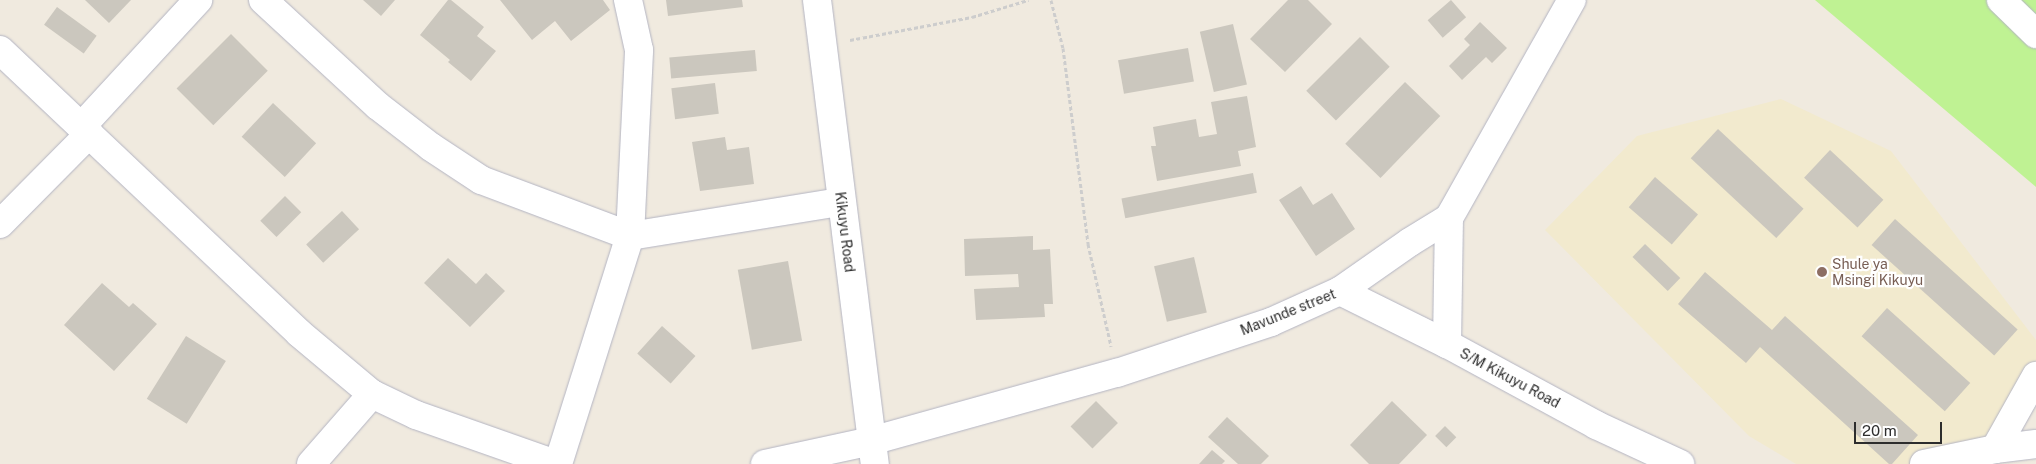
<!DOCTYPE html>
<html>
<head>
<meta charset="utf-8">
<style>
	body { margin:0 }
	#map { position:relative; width:2036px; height:464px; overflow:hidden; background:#f0eadf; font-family:"Public Sans",sans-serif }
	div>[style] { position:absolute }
	.education>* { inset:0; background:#f2eace }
	.pitch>* { inset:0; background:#bff293 }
	.building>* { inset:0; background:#cbc7be; transform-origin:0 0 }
	.path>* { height:3px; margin-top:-1.5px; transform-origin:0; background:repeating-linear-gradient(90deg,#cdcdcd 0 4px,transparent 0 6.5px) }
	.roads { filter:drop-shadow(0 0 1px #b3b4c2) drop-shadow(0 0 1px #b3b4c2) }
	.street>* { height:28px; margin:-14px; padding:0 14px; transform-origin:14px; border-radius:14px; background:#fff }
	.dots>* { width:14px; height:14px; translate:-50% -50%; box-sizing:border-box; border:2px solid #fff; border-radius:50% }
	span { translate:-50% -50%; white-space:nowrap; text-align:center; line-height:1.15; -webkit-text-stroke:4.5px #fff; paint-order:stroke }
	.street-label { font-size:14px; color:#2d2d2d }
	.education-label { font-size:14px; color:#785e54 }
	.left { translate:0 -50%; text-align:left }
	.scale { position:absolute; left:1854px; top:422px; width:88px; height:22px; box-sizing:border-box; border:2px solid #2d2d2d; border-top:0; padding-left:6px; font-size:15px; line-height:18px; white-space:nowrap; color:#2d2d2d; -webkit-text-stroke:4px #fff; paint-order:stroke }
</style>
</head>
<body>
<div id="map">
	<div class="education">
		<i style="clip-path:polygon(1781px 99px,1891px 151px,2036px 340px,2036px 394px,1976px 464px,1796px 464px,1749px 436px,1545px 230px,1637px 136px)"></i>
	</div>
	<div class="pitch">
		<i style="clip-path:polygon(1815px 0,2036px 0,2036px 187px)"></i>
	</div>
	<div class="building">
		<i style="clip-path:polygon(85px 0,131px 0,109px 23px)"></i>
		<i style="clip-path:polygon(363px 0,395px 0,381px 16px)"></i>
		<i style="clip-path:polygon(448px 0,451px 0,484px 27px,477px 36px,496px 51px,471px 81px,448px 62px,450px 60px,420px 35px)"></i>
		<i style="clip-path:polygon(500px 0,603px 0,610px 10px,571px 41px,555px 21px,532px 40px)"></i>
		<i style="clip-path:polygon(666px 0,742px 0,743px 7px,668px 16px)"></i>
		<i style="clip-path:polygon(1288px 0,1308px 0,1332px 24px,1285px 72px,1250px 39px)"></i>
		<i style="left:1451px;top:0;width:23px;height:31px;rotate:49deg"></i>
		<i style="left:57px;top:7px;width:49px;height:22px;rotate:36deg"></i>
		<i style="clip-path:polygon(1480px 22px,1507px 48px,1492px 63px,1486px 57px,1462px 80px,1449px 66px,1470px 45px,1464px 39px)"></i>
		<i style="left:1233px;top:24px;width:62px;height:34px;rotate:77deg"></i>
		<i style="left:231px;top:34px;width:52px;height:77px;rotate:45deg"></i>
		<i style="left:1360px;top:37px;width:42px;height:76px;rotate:45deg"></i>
		<i style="left:1188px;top:48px;width:34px;height:71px;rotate:80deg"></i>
		<i style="left:755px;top:50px;width:21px;height:86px;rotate:85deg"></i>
		<i style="left:1405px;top:82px;width:49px;height:86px;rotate:44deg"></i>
		<i style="left:715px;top:83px;width:31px;height:44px;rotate:83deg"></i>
		<i style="clip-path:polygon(1247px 96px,1256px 147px,1238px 151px,1241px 166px,1157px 181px,1151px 146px,1156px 146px,1153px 127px,1196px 119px,1199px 137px,1217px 134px,1211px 102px)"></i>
		<i style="left:273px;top:103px;width:59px;height:46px;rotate:43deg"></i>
		<i style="left:1718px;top:129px;width:117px;height:40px;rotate:43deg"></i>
		<i style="clip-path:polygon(725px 137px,727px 150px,749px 147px,754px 184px,700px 191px,692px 142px)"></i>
		<i style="left:1830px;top:150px;width:73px;height:38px;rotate:43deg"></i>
		<i style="left:1253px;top:173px;width:20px;height:134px;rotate:79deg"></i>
		<i style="left:1655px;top:177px;width:57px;height:40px;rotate:41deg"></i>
		<i style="clip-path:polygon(1301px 186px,1313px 205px,1332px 193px,1355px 229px,1316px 256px,1279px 200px)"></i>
		<i style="left:285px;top:196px;width:23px;height:35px;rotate:45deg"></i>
		<i style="left:342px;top:211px;width:25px;height:49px;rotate:47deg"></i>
		<i style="left:1895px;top:219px;width:165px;height:35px;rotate:42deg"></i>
		<i style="clip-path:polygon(1033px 236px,1033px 250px,1050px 249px,1053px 304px,1044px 304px,1045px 317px,976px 320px,974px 289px,1019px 287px,1018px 274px,965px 276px,964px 239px)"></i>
		<i style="left:1645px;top:244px;width:49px;height:18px;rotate:44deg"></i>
		<i style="left:1194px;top:257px;width:57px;height:41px;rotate:77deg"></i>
		<i style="clip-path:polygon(448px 258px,476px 284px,486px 273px,505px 291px,470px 327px,424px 283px)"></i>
		<i style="left:788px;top:261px;width:81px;height:51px;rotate:80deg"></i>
		<i style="clip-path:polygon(1705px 272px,1772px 330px,1785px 316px,1918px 435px,1892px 464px,1889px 464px,1760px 347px,1746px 363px,1678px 304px)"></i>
		<i style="clip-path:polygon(102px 283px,129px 307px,133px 303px,157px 324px,114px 371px,64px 325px)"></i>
		<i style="left:1887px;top:308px;width:112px;height:38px;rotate:42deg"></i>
		<i style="left:662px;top:326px;width:45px;height:37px;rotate:42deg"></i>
		<i style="left:186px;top:336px;width:47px;height:74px;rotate:32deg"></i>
		<i style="left:1096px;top:401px;width:31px;height:36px;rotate:45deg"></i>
		<i style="clip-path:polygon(1392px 401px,1427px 435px,1399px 464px,1369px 464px,1350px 445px)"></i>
		<i style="clip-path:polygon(1227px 417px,1269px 456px,1261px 464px,1238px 464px,1208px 437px)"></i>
		<i style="left:1445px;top:426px;width:16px;height:14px;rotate:45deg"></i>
		<i style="clip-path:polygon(1212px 450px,1225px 461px,1222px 464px,1199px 464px)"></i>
	</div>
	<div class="path">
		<i style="left:1051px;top:0;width:49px;rotate:76deg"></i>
		<i style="left:1063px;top:48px;width:198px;rotate:82.7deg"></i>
		<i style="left:1088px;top:244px;width:105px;rotate:77.3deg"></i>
		<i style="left:850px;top:40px;width:124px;rotate:-10.7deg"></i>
		<i style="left:972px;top:17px;width:59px;rotate:-16.9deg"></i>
	</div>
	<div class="roads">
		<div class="street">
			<i style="left:263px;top:0;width:156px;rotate:42.7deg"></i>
			<i style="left:378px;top:106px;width:67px;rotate:37.7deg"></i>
			<i style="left:431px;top:147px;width:60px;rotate:33.4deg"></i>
			<i style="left:481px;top:180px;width:159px;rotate:20.6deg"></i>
			<i style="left:630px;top:236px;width:214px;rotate:-9.2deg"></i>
			<i style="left:817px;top:0;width:468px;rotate:82.9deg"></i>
			<i style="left:2001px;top:0;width:49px;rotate:44.2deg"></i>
			<i style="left:0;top:50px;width:412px;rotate:43.4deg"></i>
			<i style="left:299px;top:333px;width:95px;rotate:39.9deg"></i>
			<i style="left:372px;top:394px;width:49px;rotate:25.5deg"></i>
			<i style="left:416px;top:415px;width:147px;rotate:19.4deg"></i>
			<i style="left:81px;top:127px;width:173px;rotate:-47.3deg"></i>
			<i style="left:0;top:224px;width:127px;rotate:-45.3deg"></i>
			<i style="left:1340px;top:291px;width:119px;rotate:26.4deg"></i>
			<i style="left:1447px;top:344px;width:170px;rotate:28.5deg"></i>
			<i style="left:1596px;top:425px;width:93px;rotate:24.9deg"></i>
			<i style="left:1447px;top:344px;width:126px;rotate:-89.1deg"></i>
			<i style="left:1995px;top:449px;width:84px;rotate:-60.7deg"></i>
			<i style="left:311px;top:464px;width:93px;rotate:-48.9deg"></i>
			<i style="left:558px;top:464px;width:239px;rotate:-72.5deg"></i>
			<i style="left:630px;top:236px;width:186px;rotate:-87.2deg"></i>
			<i style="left:639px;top:50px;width:51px;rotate:-102.4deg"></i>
			<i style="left:765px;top:464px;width:108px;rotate:-12.2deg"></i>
			<i style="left:871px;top:441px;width:255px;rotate:-15.5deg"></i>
			<i style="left:1117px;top:373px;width:162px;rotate:-18.3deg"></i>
			<i style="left:1271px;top:322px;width:76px;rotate:-24.2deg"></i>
			<i style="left:1340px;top:291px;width:85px;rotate:-35deg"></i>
			<i style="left:1410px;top:242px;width:46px;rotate:-31.6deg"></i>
			<i style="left:1449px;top:218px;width:250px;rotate:-60.6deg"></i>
			<i style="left:1924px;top:464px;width:73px;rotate:-11.9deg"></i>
			<i style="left:1995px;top:449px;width:41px;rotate:-7deg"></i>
		</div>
	</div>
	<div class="dots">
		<i style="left:1822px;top:272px;background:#8d6e63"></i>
	</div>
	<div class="street-label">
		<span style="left:845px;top:232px;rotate:83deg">Kikuyu Road</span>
		<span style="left:1288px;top:312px;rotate:-22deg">Mavunde street</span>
		<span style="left:1510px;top:378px;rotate:28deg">S/M Kikuyu Road</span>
	</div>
	<div class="education-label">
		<span class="left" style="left:1832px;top:272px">Shule ya<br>Msingi Kikuyu</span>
	</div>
	<div class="scale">20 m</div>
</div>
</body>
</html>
